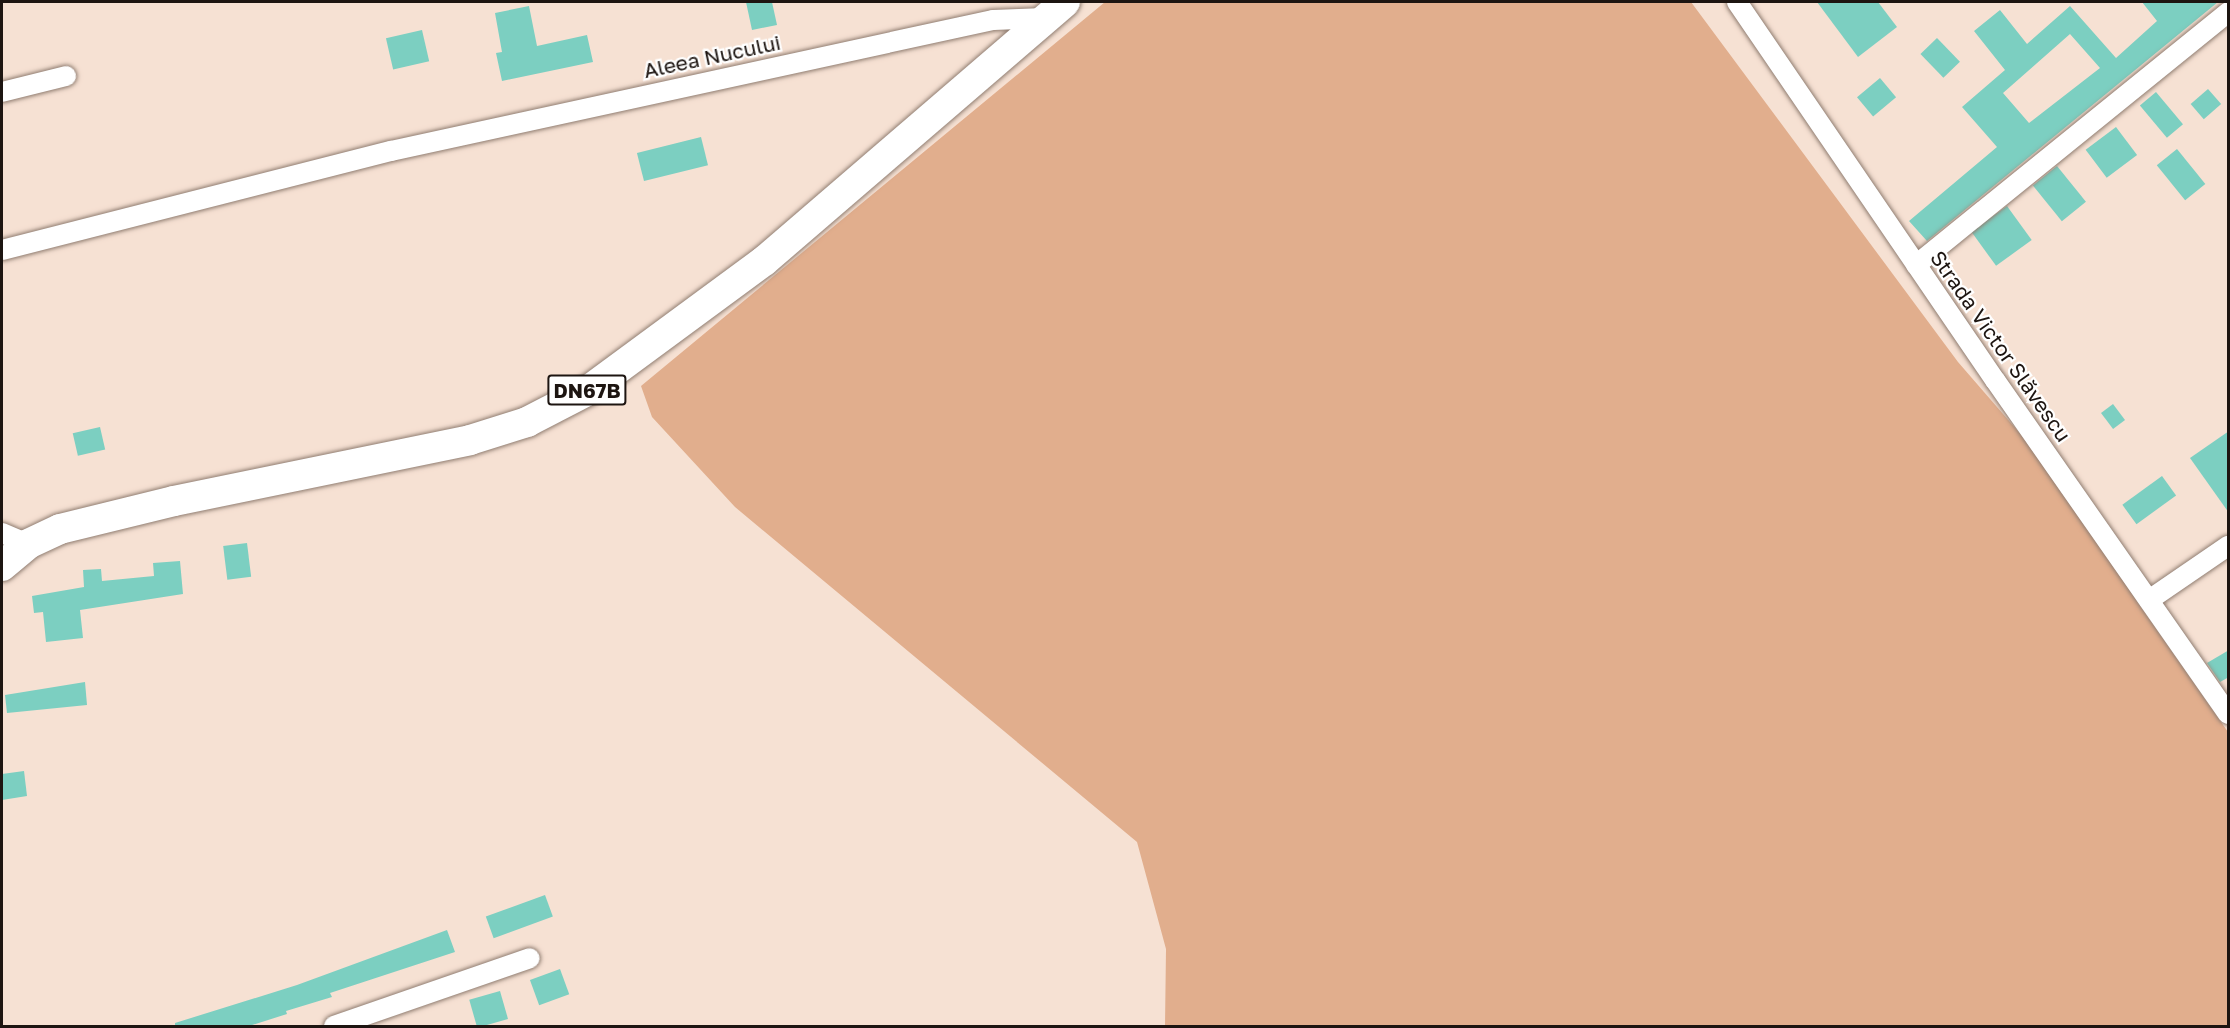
<!DOCTYPE html>
<html>
<head>
<meta charset="utf-8">
<style>
	body { margin:0 }
	#map { position:relative; width:2230px; height:1028px; overflow:hidden; background:#f6e1d3; font-family:"Golos Text",sans-serif }
	div>[style] { position:absolute }
	.green>* { inset:0; background:#e1ae8d }
	.building>* { inset:0; background:#7ccfc1; transform-origin:0 0 }
	.roads { filter:drop-shadow(0 0 2px #907d71) drop-shadow(0 0 2px #907d71) }
	.minor>* { height:20px; margin:-10px; padding:0 10px; transform-origin:10px; border-radius:10px; background:#fff }
	.primary>* { height:30px; margin:-15px; padding:0 15px; transform-origin:15px; border-radius:15px; background:#fff }
	span { translate:-50% -50%; white-space:nowrap; text-align:center; line-height:1.15; -webkit-text-stroke:4.5px #fff; paint-order:stroke }
	.shield-label span { padding:2px 4px; background:#fff; border:2px solid; border-radius:4px; -webkit-text-stroke-width:0 }
	.shield-label { font-size:20px; color:#1d1511; font-weight:700 }
	.street-label { font-size:21px; color:#1d1511 }
	.frame { position:absolute; inset:0; border:3px solid #1d1511; pointer-events:none }
</style>
</head>
<body>
<div id="map">
	<div class="green">
		<i style="clip-path:polygon(1105px 2px,1691px 2px,1958px 362px,2056px 475px,2138px 603px,2228px 732px,2228px 1026px,1165px 1026px,1166px 949px,1137px 842px,735px 507px,652px 417px,641px 386px)"></i>
	</div>
	<div class="building">
		<i style="clip-path:polygon(746px 2px,772px 2px,777px 25px,752px 30px)"></i>
		<i style="clip-path:polygon(1817px 2px,1878px 2px,1897px 27px,1858px 57px)"></i>
		<i style="clip-path:polygon(evenodd,2142px 2px,2218px 2px,1927px 241px,1909px 221px,1997px 147px,1962px 107px,2005px 70px,1974px 31px,2000px 10px,2027px 44px,2070px 6px,2116px 58px,2157px 21px,2142px 2px,2070px 34px,2100px 68px,2029px 123px,2003px 93px,2070px 34px)"></i>
		<i style="clip-path:polygon(529px 6px,537px 46px,587px 35px,593px 62px,502px 81px,496px 53px,502px 52px,495px 13px)"></i>
		<i style="left:422px;top:30px;width:32px;height:37px;rotate:77deg"></i>
		<i style="left:1937px;top:38px;width:33px;height:23px;rotate:46deg"></i>
		<i style="left:1880px;top:78px;width:25px;height:30px;rotate:50deg"></i>
		<i style="left:2208px;top:89px;width:20px;height:23px;rotate:49deg"></i>
		<i style="left:2156px;top:92px;width:42px;height:21px;rotate:50deg"></i>
		<i style="left:2116px;top:127px;width:35px;height:38px;rotate:53deg"></i>
		<i style="left:701px;top:137px;width:29px;height:66px;rotate:76deg"></i>
		<i style="left:2177px;top:149px;width:45px;height:26px;rotate:51deg"></i>
		<i style="left:2057px;top:166px;width:46px;height:31px;rotate:51deg"></i>
		<i style="left:2007px;top:206px;width:42px;height:44px;rotate:54deg"></i>
		<i style="left:2113px;top:404px;width:20px;height:15px;rotate:53deg"></i>
		<i style="left:100px;top:427px;width:23px;height:28px;rotate:77deg"></i>
		<i style="clip-path:polygon(2229px 431px,2229px 513px,2190px 458px)"></i>
		<i style="left:2162px;top:476px;width:24px;height:49px;rotate:54deg"></i>
		<i style="left:247px;top:543px;width:34px;height:24px;rotate:83deg"></i>
		<i style="clip-path:polygon(180px 561px,183px 594px,80px 610px,83px 638px,46px 642px,43px 612px,34px 613px,32px 596px,84px 587px,83px 570px,101px 569px,102px 581px,154px 576px,153px 563px)"></i>
		<i style="clip-path:polygon(2229px 650px,2229px 677px,2220px 682px,2207px 663px)"></i>
		<i style="clip-path:polygon(85px 682px,87px 705px,7px 713px,5px 695px)"></i>
		<i style="clip-path:polygon(24px 771px,27px 796px,2px 800px,2px 774px)"></i>
		<i style="left:545px;top:895px;width:23px;height:63px;rotate:70deg"></i>
		<i style="clip-path:polygon(447px 930px,455px 952px,330px 993px,332px 997px,286px 1011px,287px 1014px,249px 1026px,175px 1026px,175px 1023px,297px 985px)"></i>
		<i style="left:560px;top:969px;width:27px;height:32px;rotate:70deg"></i>
		<i style="left:500px;top:991px;width:29px;height:32px;rotate:74deg"></i>
	</div>
	<div class="roads">
		<div class="minor">
			<i style="left:1737px;top:2px;width:458px;rotate:55.7deg"></i>
			<i style="left:1995px;top:380px;width:407px;rotate:55.1deg"></i>
			<i style="left:2px;top:92px;width:66px;rotate:-14deg"></i>
			<i style="left:2px;top:250px;width:401px;rotate:-14.3deg"></i>
			<i style="left:391px;top:151px;width:616px;rotate:-12.28deg"></i>
			<i style="left:993px;top:20px;width:52px;rotate:-2.2deg"></i>
			<i style="left:1916px;top:265px;width:402px;rotate:-39deg"></i>
			<i style="left:2px;top:533px;width:28px;rotate:23deg"></i>
			<i style="left:2149px;top:600px;width:96px;rotate:-34.4deg"></i>
			<i style="left:334px;top:1026px;width:207px;rotate:-19.1deg"></i>
		</div>
		<div class="primary">
			<i style="left:2px;top:566px;width:34px;rotate:-40deg"></i>
			<i style="left:28px;top:544px;width:35px;rotate:-25deg"></i>
			<i style="left:60px;top:529px;width:117px;rotate:-13.8deg"></i>
			<i style="left:174px;top:501px;width:302px;rotate:-11.6deg"></i>
			<i style="left:470px;top:440px;width:60px;rotate:-17.5deg"></i>
			<i style="left:527px;top:422px;width:70px;rotate:-27.3deg"></i>
			<i style="left:589px;top:390px;width:217px;rotate:-36.4deg"></i>
			<i style="left:764px;top:261px;width:397px;rotate:-40.7deg"></i>
		</div>
	</div>
	<div class="shield-label">
		<span style="left:587px;top:390px">DN67B</span>
	</div>
	<div class="street-label">
		<span style="left:712px;top:56px;rotate:-12deg">Aleea Nucului</span>
		<span style="left:2001px;top:346px;rotate:55deg">Strada Victor Slăvescu</span>
	</div>
	<div class="frame"></div>
</div>
</body>
</html>
